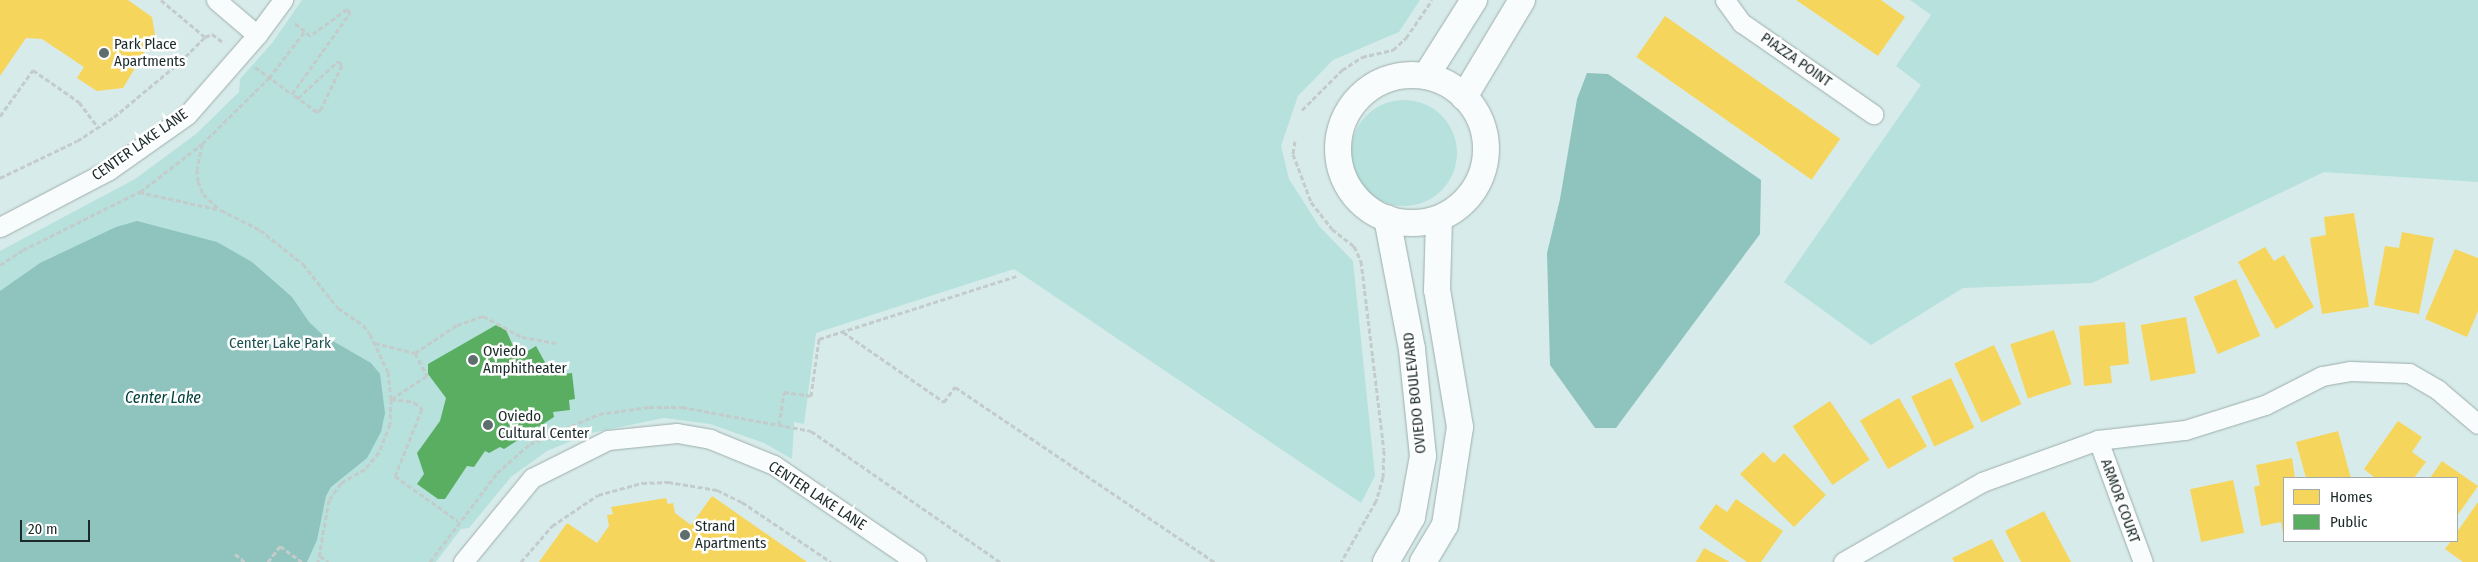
<!DOCTYPE html>
<html>
<head>
<meta charset="utf-8">
<style>
	body { margin:0 }
	#map { position:relative; width:2478px; height:562px; overflow:hidden; background:#d7ecea; font-family:"Fira Sans Condensed",sans-serif }
	div>[style] { position:absolute }
	.green>* { inset:0; background:#b7e1dd }
	.round { border-radius:50% }
	.water>* { inset:0; background:#8ec3be }
	.homes>* { inset:0; background:#f6d55c; transform-origin:0 0 }
	.public>* { inset:0; background:#5aae61 }
	.path>* { height:3px; margin-top:-1.5px; transform-origin:0; background:repeating-linear-gradient(90deg,#c3cccb 0 5px,transparent 0 7.5px) }
	.roads { filter:drop-shadow(0 0 1px #9dadab) drop-shadow(0 0 1px #9dadab) }
	.street>* { height:19px; margin:-9.5px; padding:0 9.5px; transform-origin:9.5px; border-radius:9.5px; background:#f9fcfc }
	.secondary>* { height:26px; margin:-13px; padding:0 13px; transform-origin:13px; border-radius:13px; background:#f9fcfc }
	.secondary>.ring { margin:-13px; padding:0; box-sizing:content-box; background:none; border:26px solid #f9fcfc; border-radius:50% }
	.dots>* { width:14px; height:14px; translate:-50% -50%; box-sizing:border-box; border:2px solid #fff; border-radius:50% }
	span { translate:-50% -50%; white-space:nowrap; text-align:center; line-height:1.15; -webkit-text-stroke:5px #fff; paint-order:stroke }
	.poi-label { font-size:15px; color:#1b2a29 }
	.left { translate:0 -50%; text-align:left }
	.street-label { font-size:15px; color:#1b2a29 }
	.park-label { font-size:15px; color:#19524e }
	.water-label { font-size:16px; color:#00403b; font-style:italic }
	.legend { position:absolute; left:2283px; top:477px; width:175px; height:65px; box-sizing:border-box; background:#fff; border:1px solid #a4aaa9; margin:0; padding:6px 9px; list-style:none; font-size:15px; color:#1b2a29 }
	.legend li { display:flex; align-items:center; gap:10px; height:25px }
	.legend b { width:25px; border:1px solid #a4aaa9 }
	.scale { position:absolute; left:20px; top:520px; width:70px; height:22px; box-sizing:border-box; border:2px solid #1b2a29; border-top:0; padding-left:6px; font-size:15px; line-height:18px; white-space:nowrap; color:#1b2a29; -webkit-text-stroke:4px #fff; paint-order:stroke }
</style>
</head>
<body>
<div id="map">
	<div class="green">
		<i style="clip-path:polygon(302px 0,1420px 0,1399px 32px,1333px 60px,1298px 96px,1281px 146px,1289px 179px,1319px 226px,1353px 261px,1375px 476px,1361px 503px,1014px 269px,816px 333px,804px 424px,794px 422px,792px 459px,764px 443px,710px 424px,664px 418px,591px 433px,547px 451px,511px 477px,469px 528px,461px 529px,436px 562px,0 562px,0 251px,135px 179px,196px 134px,239px 92px,240px 79px,272px 43px)"></i>
		<i style="clip-path:polygon(1910px 0,2478px 0,2478px 182px,2324px 172px,2092px 283px,1963px 288px,1871px 345px,1784px 282px,1921px 85px,1896px 66px,1931px 15px)"></i>
		<i class="round" style="left:1351px;top:100px;width:106px;height:106px"></i>
	</div>
	<div class="water">
		<i style="clip-path:polygon(1587px 73px,1608px 74px,1761px 180px,1760px 234px,1616px 428px,1595px 428px,1550px 365px,1547px 253px,1560px 199px,1577px 99px)"></i>
		<i style="clip-path:polygon(137px 221px,217px 242px,252px 262px,292px 297px,309px 322px,324px 336px,371px 363px,380px 374px,385px 413px,381px 432px,367px 458px,331px 487px,326px 496px,317px 540px,307px 562px,0 562px,0 291px,40px 263px,116px 227px)"></i>
	</div>
	<div class="homes">
		<i style="clip-path:polygon(0 0,128px 0,152px 17px,155px 35px,123px 88px,97px 91px,77px 78px,84px 67px,42px 39px,26px 38px,0 76px)"></i>
		<i style="clip-path:polygon(1796px 0,1881px 0,1905px 17px,1878px 56px)"></i>
		<i style="left:1665px;top:16px;width:214px;height:50px;rotate:35deg"></i>
		<i style="clip-path:polygon(2354px 213px,2369px 307px,2322px 314px,2310px 238px,2326px 235px,2324px 217px)"></i>
		<i style="clip-path:polygon(2402px 232px,2434px 238px,2419px 314px,2374px 305px,2385px 246px,2399px 248px)"></i>
		<i style="clip-path:polygon(2265px 247px,2274px 261px,2284px 255px,2314px 307px,2276px 329px,2238px 262px)"></i>
		<i style="clip-path:polygon(2455px 249px,2478px 258px,2478px 311px,2467px 337px,2425px 319px)"></i>
		<i style="left:2236px;top:279px;width:62px;height:46px;rotate:67deg"></i>
		<i style="left:2186px;top:317px;width:57px;height:46px;rotate:80deg"></i>
		<i style="clip-path:polygon(2125px 322px,2129px 364px,2110px 366px,2112px 383px,2084px 386px,2079px 326px)"></i>
		<i style="left:2054px;top:330px;width:57px;height:46px;rotate:72deg"></i>
		<i style="left:1994px;top:345px;width:65px;height:44px;rotate:65deg"></i>
		<i style="left:1951px;top:378px;width:55px;height:44px;rotate:65deg"></i>
		<i style="left:1899px;top:398px;width:56px;height:45px;rotate:60deg"></i>
		<i style="left:1830px;top:401px;width:71px;height:45px;rotate:56deg"></i>
		<i style="clip-path:polygon(2398px 421px,2422px 437px,2412px 452px,2426px 462px,2414px 478px,2375px 478px,2364px 469px)"></i>
		<i style="clip-path:polygon(2338px 431px,2351px 478px,2306px 478px,2296px 442px)"></i>
		<i style="clip-path:polygon(1763px 452px,1774px 463px,1784px 453px,1826px 495px,1794px 527px,1740px 474px)"></i>
		<i style="clip-path:polygon(2292px 458px,2295px 478px,2284px 478px,2283px 533px,2281px 522px,2261px 526px,2254px 487px,2260px 485px,2256px 465px)"></i>
		<i style="clip-path:polygon(2442px 461px,2478px 486px,2457px 516px,2457px 478px,2430px 478px)"></i>
		<i style="left:2233px;top:480px;width:54px;height:44px;rotate:78deg"></i>
		<i style="clip-path:polygon(712px 496px,807px 562px,539px 562px,567px 523px,597px 543px,609px 526px,607px 515px,613px 514px,611px 507px,666px 498px,668px 504px,673px 503px,675px 513px,691px 525px)"></i>
		<i style="clip-path:polygon(1736px 499px,1783px 531px,1761px 562px,1747px 562px,1699px 528px,1716px 504px,1727px 512px)"></i>
		<i style="clip-path:polygon(2478px 502px,2478px 562px,2463px 562px,2445px 549px,2451px 541px,2457px 541px,2457px 532px)"></i>
		<i style="clip-path:polygon(2044px 511px,2071px 562px,2021px 562px,2005px 531px)"></i>
		<i style="clip-path:polygon(1992px 539px,2004px 562px,1954px 562px,1952px 558px)"></i>
		<i style="clip-path:polygon(1704px 548px,1730px 562px,1696px 562px)"></i>
	</div>
	<div class="public">
		<i style="clip-path:polygon(496px 325px,506px 330px,518px 357px,536px 346px,552px 375px,572px 373px,575px 399px,569px 400px,570px 410px,553px 412px,554px 417px,504px 449px,500px 447px,489px 453px,485px 451px,474px 467px,467px 466px,445px 499px,438px 499px,417px 484px,424px 474px,417px 453px,440px 421px,446px 398px,428px 374px,428px 364px)"></i>
	</div>
	<div class="path">
		<i style="left:161px;top:0;width:57px;rotate:40.1deg"></i>
		<i style="left:255px;top:67px;width:46px;rotate:36.1deg"></i>
		<i style="left:298px;top:98px;width:54px;rotate:-42.8deg"></i>
		<i style="left:338px;top:61px;width:6px;rotate:45deg"></i>
		<i style="left:342px;top:65px;width:49px;rotate:115.5deg"></i>
		<i style="left:321px;top:109px;width:5px;rotate:143deg"></i>
		<i style="left:317px;top:112px;width:24px;rotate:-144deg"></i>
		<i style="left:298px;top:98px;width:7px;rotate:-146deg"></i>
		<i style="left:292px;top:94px;width:100px;rotate:-54.4deg"></i>
		<i style="left:350px;top:13px;width:5px;rotate:-127deg"></i>
		<i style="left:347px;top:9px;width:46px;rotate:143.9deg"></i>
		<i style="left:310px;top:36px;width:7px;rotate:-135deg"></i>
		<i style="left:1302px;top:110px;width:57px;rotate:-45deg"></i>
		<i style="left:1342px;top:70px;width:24px;rotate:-33deg"></i>
		<i style="left:1362px;top:57px;width:32px;rotate:-13deg"></i>
		<i style="left:1393px;top:50px;width:18px;rotate:-43deg"></i>
		<i style="left:1406px;top:38px;width:46px;rotate:-55.6deg"></i>
		<i style="left:0;top:116px;width:57px;rotate:-54.3deg"></i>
		<i style="left:33px;top:70px;width:56px;rotate:34.8deg"></i>
		<i style="left:79px;top:102px;width:31px;rotate:53deg"></i>
		<i style="left:1295px;top:141px;width:13px;rotate:99deg"></i>
		<i style="left:1293px;top:154px;width:51px;rotate:69.4deg"></i>
		<i style="left:1311px;top:202px;width:34px;rotate:52deg"></i>
		<i style="left:1332px;top:229px;width:28px;rotate:38deg"></i>
		<i style="left:1354px;top:246px;width:17px;rotate:65deg"></i>
		<i style="left:1361px;top:261px;width:190px;rotate:83.1deg"></i>
		<i style="left:1384px;top:450px;width:27px;rotate:92deg"></i>
		<i style="left:1383px;top:477px;width:25px;rotate:106deg"></i>
		<i style="left:1376px;top:501px;width:70px;rotate:119.8deg"></i>
		<i style="left:202px;top:144px;width:94px;rotate:-44.6deg"></i>
		<i style="left:269px;top:78px;width:59px;rotate:-52.5deg"></i>
		<i style="left:305px;top:31px;width:15px;rotate:-143deg"></i>
		<i style="left:0;top:178px;width:85px;rotate:-25.7deg"></i>
		<i style="left:77px;top:141px;width:44px;rotate:-33deg"></i>
		<i style="left:114px;top:117px;width:86px;rotate:-39.8deg"></i>
		<i style="left:180px;top:62px;width:35px;rotate:-45deg"></i>
		<i style="left:205px;top:37px;width:8px;rotate:-23deg"></i>
		<i style="left:212px;top:34px;width:15px;rotate:37deg"></i>
		<i style="left:140px;top:192px;width:78px;rotate:-37.7deg"></i>
		<i style="left:202px;top:144px;width:25px;rotate:101deg"></i>
		<i style="left:197px;top:169px;width:12px;rotate:85deg"></i>
		<i style="left:198px;top:181px;width:14px;rotate:69deg"></i>
		<i style="left:203px;top:194px;width:21px;rotate:43deg"></i>
		<i style="left:0;top:265px;width:27px;rotate:-33deg"></i>
		<i style="left:23px;top:250px;width:130px;rotate:-26.6deg"></i>
		<i style="left:139px;top:192px;width:84px;rotate:12.4deg"></i>
		<i style="left:221px;top:210px;width:44px;rotate:27.1deg"></i>
		<i style="left:260px;top:230px;width:55px;rotate:38.3deg"></i>
		<i style="left:303px;top:264px;width:56px;rotate:51.5deg"></i>
		<i style="left:338px;top:308px;width:30px;rotate:34deg"></i>
		<i style="left:363px;top:325px;width:11px;rotate:52deg"></i>
		<i style="left:370px;top:334px;width:42px;rotate:64.7deg"></i>
		<i style="left:388px;top:372px;width:27px;rotate:84deg"></i>
		<i style="left:391px;top:399px;width:25px;rotate:92deg"></i>
		<i style="left:390px;top:424px;width:30px;rotate:111deg"></i>
		<i style="left:379px;top:452px;width:22px;rotate:129deg"></i>
		<i style="left:365px;top:469px;width:28px;rotate:150deg"></i>
		<i style="left:341px;top:483px;width:21px;rotate:125deg"></i>
		<i style="left:329px;top:500px;width:63px;rotate:100.1deg"></i>
		<i style="left:843px;top:332px;width:123px;rotate:34.7deg"></i>
		<i style="left:944px;top:402px;width:19px;rotate:-54deg"></i>
		<i style="left:955px;top:387px;width:313px;rotate:34deg"></i>
		<i style="left:375px;top:343px;width:41px;rotate:14deg"></i>
		<i style="left:415px;top:353px;width:26px;rotate:62deg"></i>
		<i style="left:427px;top:376px;width:43px;rotate:147.4deg"></i>
		<i style="left:415px;top:353px;width:50px;rotate:-33.7deg"></i>
		<i style="left:457px;top:325px;width:28px;rotate:-19deg"></i>
		<i style="left:483px;top:316px;width:44px;rotate:28.3deg"></i>
		<i style="left:522px;top:337px;width:36px;rotate:10deg"></i>
		<i style="left:391px;top:399px;width:23px;rotate:7deg"></i>
		<i style="left:414px;top:402px;width:11px;rotate:41deg"></i>
		<i style="left:422px;top:409px;width:72px;rotate:111.9deg"></i>
		<i style="left:395px;top:476px;width:77px;rotate:35.5deg"></i>
		<i style="left:779px;top:425px;width:33px;rotate:-81deg"></i>
		<i style="left:784px;top:392px;width:27px;rotate:8deg"></i>
		<i style="left:811px;top:396px;width:58px;rotate:-82deg"></i>
		<i style="left:819px;top:339px;width:207px;rotate:-17.7deg"></i>
		<i style="left:235px;top:554px;width:13px;rotate:39deg"></i>
		<i style="left:320px;top:556px;width:10px;rotate:37deg"></i>
		<i style="left:268px;top:562px;width:20px;rotate:-53deg"></i>
		<i style="left:280px;top:546px;width:27px;rotate:36deg"></i>
		<i style="left:430px;top:562px;width:111px;rotate:-53deg"></i>
		<i style="left:497px;top:473px;width:44px;rotate:-41.3deg"></i>
		<i style="left:530px;top:444px;width:75px;rotate:-23.5deg"></i>
		<i style="left:599px;top:414px;width:50px;rotate:-8deg"></i>
		<i style="left:649px;top:407px;width:33px"></i>
		<i style="left:682px;top:407px;width:131px;rotate:10.5deg"></i>
		<i style="left:811px;top:431px;width:230px;rotate:34.7deg"></i>
		<i style="left:521px;top:562px;width:48px;rotate:-49.3deg"></i>
		<i style="left:552px;top:526px;width:55px;rotate:-34deg"></i>
		<i style="left:598px;top:495px;width:46px;rotate:-15.3deg"></i>
		<i style="left:642px;top:483px;width:26px;rotate:-2deg"></i>
		<i style="left:668px;top:482px;width:50px;rotate:9.3deg"></i>
		<i style="left:717px;top:490px;width:28px;rotate:26deg"></i>
		<i style="left:742px;top:502px;width:107px;rotate:34deg"></i>
	</div>
	<div class="roads">
		<div class="street">
			<i style="left:216px;top:0;width:54px;rotate:40.5deg"></i>
			<i style="left:1725px;top:0;width:29px;rotate:54deg"></i>
			<i style="left:1742px;top:23px;width:160px;rotate:34.8deg"></i>
			<i style="left:0;top:227px;width:123px;rotate:-27.6deg"></i>
			<i style="left:109px;top:170px;width:95px;rotate:-35.2deg"></i>
			<i style="left:187px;top:115px;width:106px;rotate:-48.8deg"></i>
			<i style="left:257px;top:35px;width:44px;rotate:-53.4deg"></i>
			<i style="left:2098px;top:440px;width:130px;rotate:69.8deg"></i>
			<i style="left:463px;top:562px;width:109px;rotate:-50.6deg"></i>
			<i style="left:532px;top:478px;width:85px;rotate:-26.6deg"></i>
			<i style="left:608px;top:440px;width:69px;rotate:-5.8deg"></i>
			<i style="left:677px;top:433px;width:34px;rotate:10deg"></i>
			<i style="left:710px;top:439px;width:69px;rotate:22.1deg"></i>
			<i style="left:774px;top:465px;width:172px;rotate:34.3deg"></i>
			<i style="left:1843px;top:562px;width:160px;rotate:-29.9deg"></i>
			<i style="left:1982px;top:482px;width:123px;rotate:-19.9deg"></i>
			<i style="left:2098px;top:440px;width:88px;rotate:-6.6deg"></i>
			<i style="left:2185px;top:430px;width:84px;rotate:-17.4deg"></i>
			<i style="left:2265px;top:405px;width:64px;rotate:-27deg"></i>
			<i style="left:2322px;top:376px;width:28px;rotate:-10deg"></i>
			<i style="left:2350px;top:371px;width:59px;rotate:1.9deg"></i>
			<i style="left:2409px;top:373px;width:34px;rotate:30deg"></i>
			<i style="left:2438px;top:390px;width:52px;rotate:40.4deg"></i>
		</div>
		<div class="secondary">
			<i class="ring" style="left:1338px;top:75px;width:122px;height:122px"></i>
			<i style="left:1426px;top:76px;width:90px;rotate:-57.7deg"></i>
			<i style="left:1464px;top:97px;width:113px;rotate:-59.1deg"></i>
			<i style="left:1386px;top:562px;width:52px;rotate:-60deg"></i>
			<i style="left:1412px;top:517px;width:62px;rotate:-79.8deg"></i>
			<i style="left:1423px;top:456px;width:108px;rotate:-95.9deg"></i>
			<i style="left:1412px;top:349px;width:133px;rotate:-100.8deg"></i>
			<i style="left:1423px;top:562px;width:43px;rotate:-59.3deg"></i>
			<i style="left:1445px;top:525px;width:99px;rotate:-81.3deg"></i>
			<i style="left:1460px;top:427px;width:139px;rotate:-99.5deg"></i>
			<i style="left:1437px;top:290px;width:71px;rotate:-88.4deg"></i>
		</div>
	</div>
	<div class="dots">
		<i style="left:104px;top:53px;background:#5d6e6d"></i>
		<i style="left:473px;top:360px;background:#5d6e6d"></i>
		<i style="left:488px;top:425px;background:#5d6e6d"></i>
		<i style="left:685px;top:535px;background:#5d6e6d"></i>
	</div>
	<div class="poi-label">
		<span class="left" style="left:114px;top:53px">Park Place<br>Apartments</span>
		<span class="left" style="left:483px;top:360px">Oviedo<br>Amphitheater</span>
		<span class="left" style="left:498px;top:425px">Oviedo<br>Cultural Center</span>
		<span class="left" style="left:695px;top:535px">Strand<br>Apartments</span>
	</div>
	<div class="street-label">
		<span style="left:1796px;top:60px;rotate:35deg">PIAZZA POINT</span>
		<span style="left:140px;top:145px;rotate:-35deg">CENTER LAKE LANE</span>
		<span style="left:1415px;top:393px;rotate:-96deg">OVIEDO BOULEVARD</span>
		<span style="left:817px;top:496px;rotate:33deg">CENTER LAKE LANE</span>
		<span style="left:2120px;top:501px;rotate:70deg">ARMOR COURT</span>
	</div>
	<div class="park-label">
		<span style="left:280px;top:344px">Center Lake Park</span>
	</div>
	<div class="water-label">
		<span style="left:163px;top:398px">Center Lake</span>
	</div>
	<ul class="legend">
	<li><b style="height:14px;background:#f6d55c"></b>Homes</li>
	<li><b style="height:14px;background:#5aae61"></b>Public</li>
	</ul>
	<div class="scale">20 m</div>
</div>
</body>
</html>
